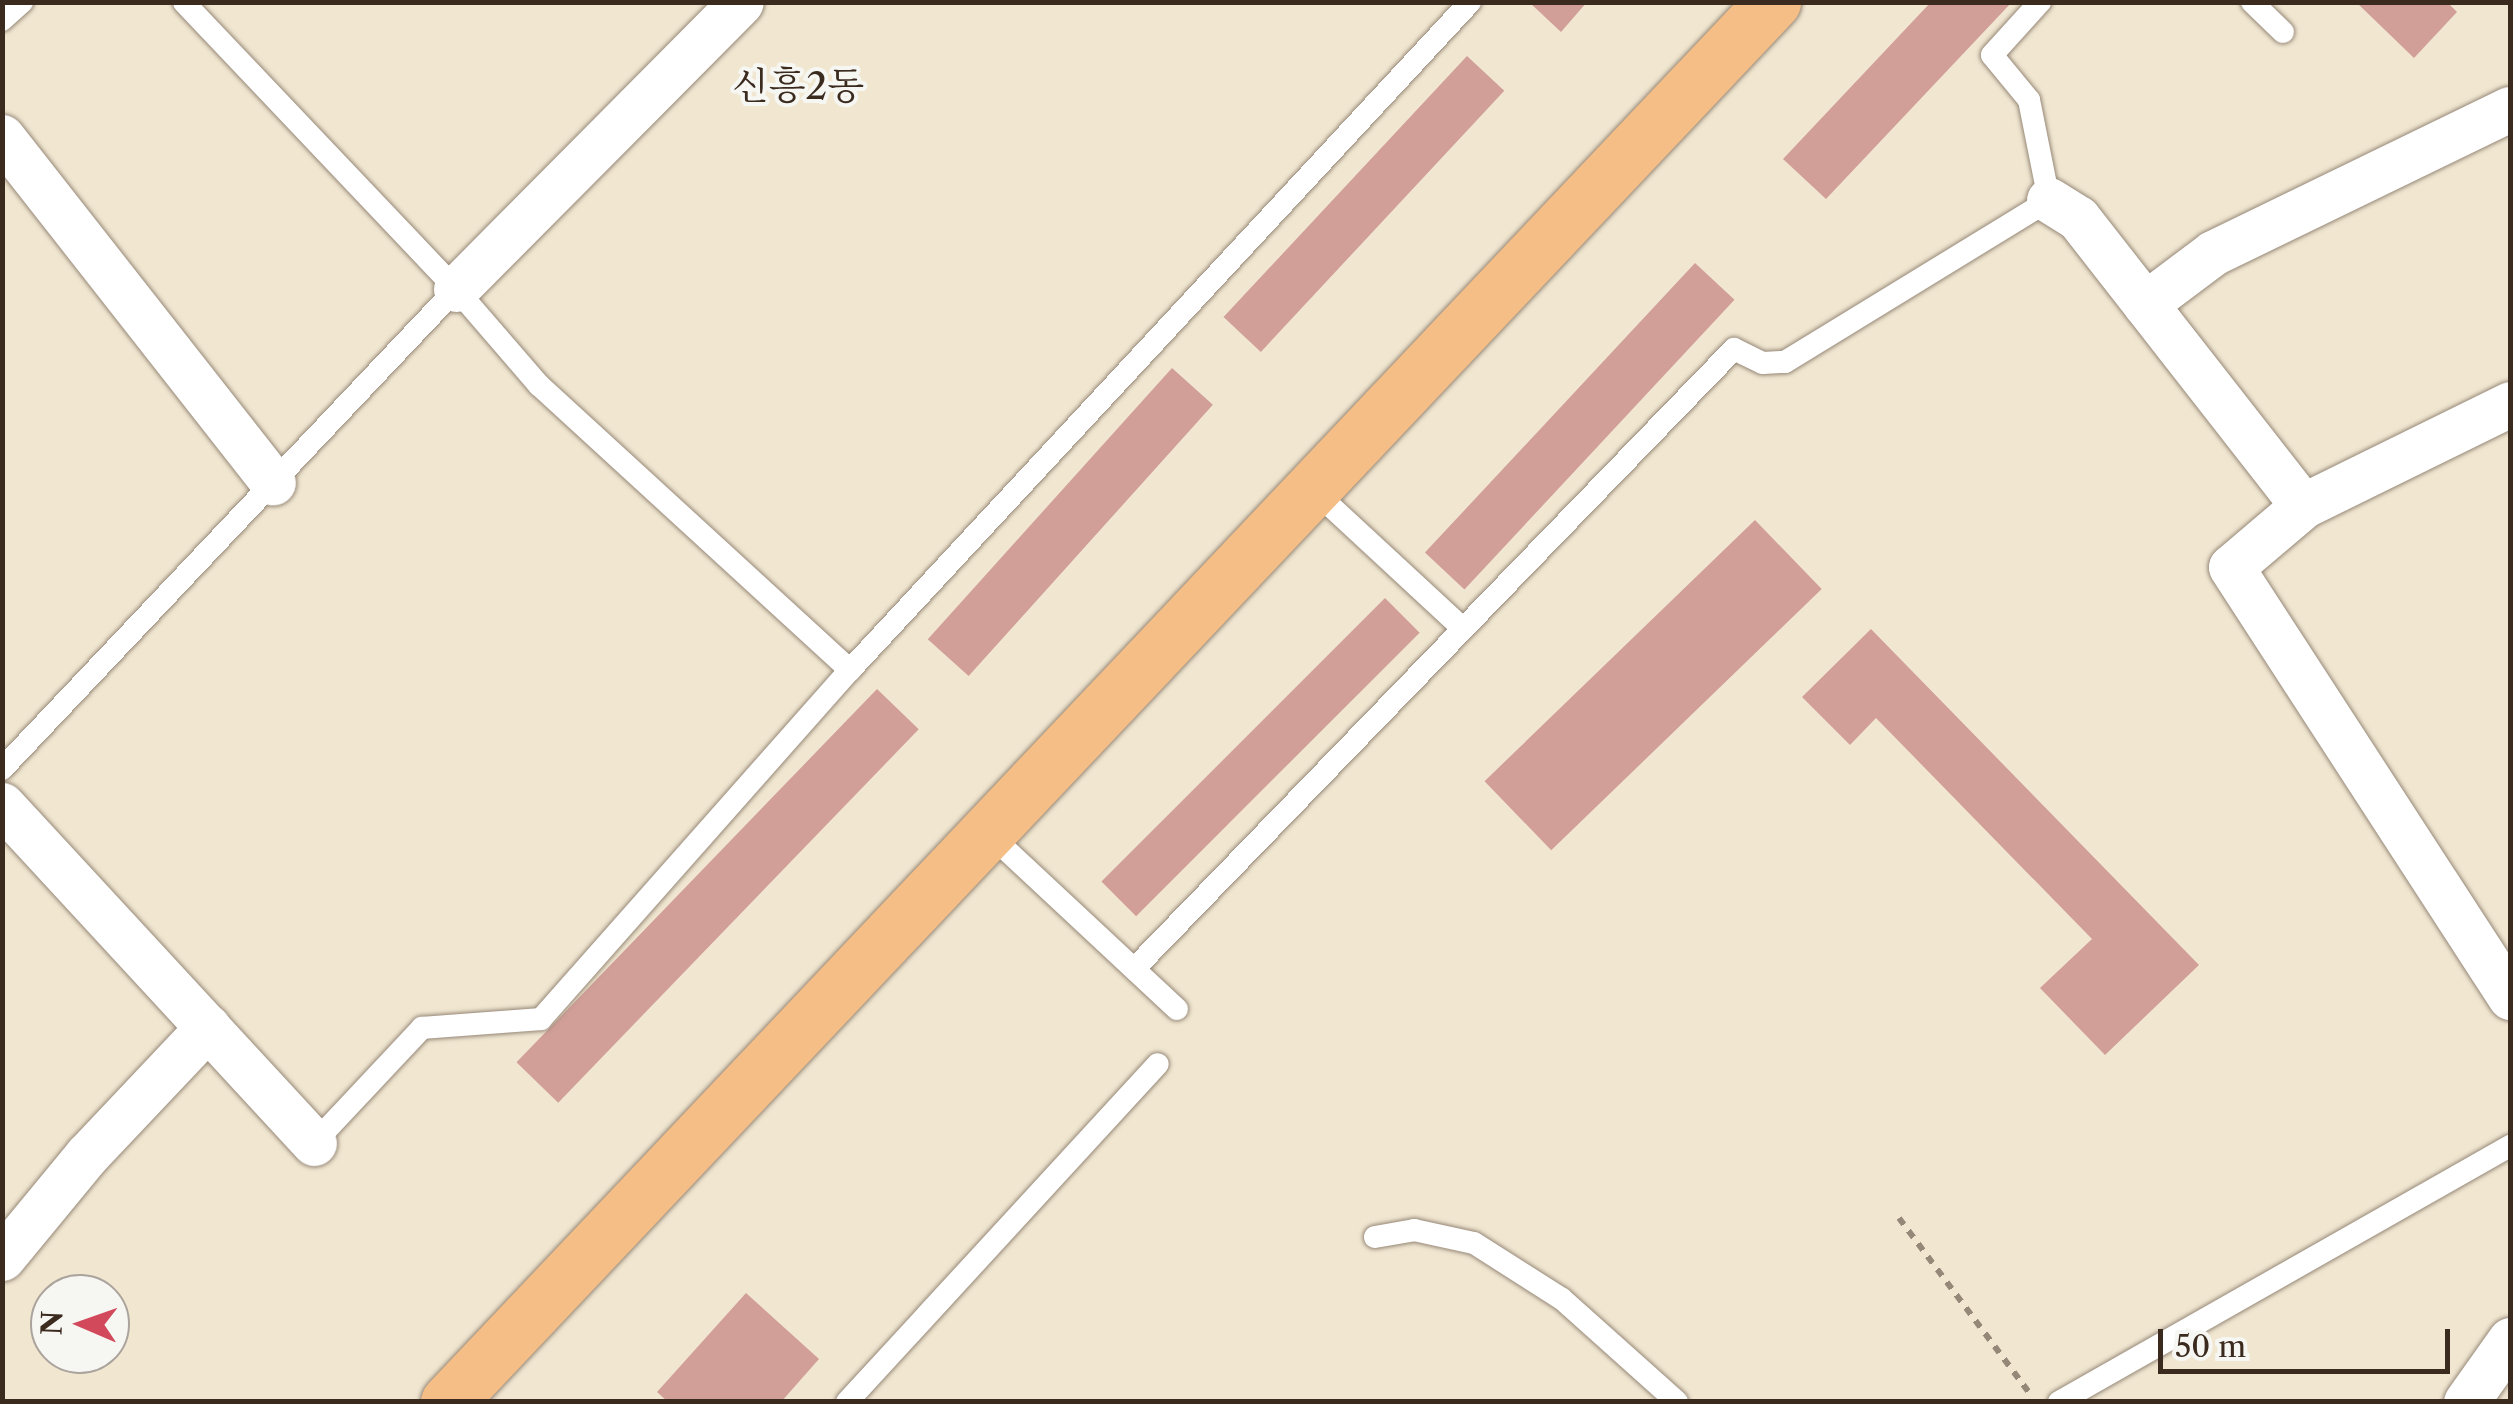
<!DOCTYPE html>
<html>
<head>
<meta charset="utf-8">
<style>
	body { margin:0 }
	#map { position:relative; width:2513px; height:1404px; overflow:hidden; background:#f1e7d1; font-family:"Libre Caslon Text","Noto Serif KR",serif }
	div>[style] { position:absolute }
	.building>* { inset:0; background:#d19e98; transform-origin:0 0 }
	.path>* { height:6px; margin-top:-3px; transform-origin:0; background:repeating-linear-gradient(90deg,#968878 0 8px,transparent 0 16px) }
	.roads { filter:drop-shadow(0 0 2px #968878) drop-shadow(0 0 2px #968878) }
	.lane>* { height:22px; margin:-11px; padding:0 11px; transform-origin:11px; border-radius:11px; background:#fff }
	.street>* { height:45px; margin:-22.5px; padding:0 22.5px; transform-origin:22.5px; border-radius:22.5px; background:#fff }
	.primary>* { height:55px; margin:-27.5px; padding:0 27.5px; transform-origin:27.5px; border-radius:27.5px; background:#f6be87 }
	span { translate:-50% -50%; white-space:nowrap; text-align:center; line-height:1.15; -webkit-text-stroke:8px #f6f6f2; paint-order:stroke }
	.neighbourhood-label { font-size:38px; color:#3b2a1e }
	.frame { position:absolute; inset:0; border:5px solid #3b2a1e; pointer-events:none }
	.north { position:absolute; left:30px; top:1274px; width:100px; height:100px; box-sizing:border-box; background:#f6f6f2; border:2px solid #aba49d; border-radius:50%; rotate:272deg; font-size:28px; font-weight:700; line-height:40px; text-align:center; color:#3b2a1e }
	.north::after { content:''; display:block; margin:auto; width:35px; height:45px; background:#d1495b; clip-path:polygon(50% 0,100% 100%,50% 72%,0 100%) }
	.scale { position:absolute; left:2158px; top:1329px; width:292px; height:45px; box-sizing:border-box; border:5px solid #3b2a1e; border-top:0; padding-left:12px; font-size:30px; line-height:35px; white-space:nowrap; color:#3b2a1e; -webkit-text-stroke:8px #f6f6f2; paint-order:stroke }
</style>
</head>
<body>
<div id="map">
	<div class="building">
		<i style="clip-path:polygon(1529px 2px,1587px 2px,1561px 32px)"></i>
		<i style="clip-path:polygon(1931px 2px,2012px 2px,1826px 199px,1783px 159px)"></i>
		<i style="clip-path:polygon(2356px 2px,2447px 2px,2457px 12px,2414px 58px)"></i>
		<i style="left:1467px;top:56px;width:51px;height:357px;rotate:43deg"></i>
		<i style="left:1695px;top:263px;width:54px;height:396px;rotate:43deg"></i>
		<i style="left:1172px;top:368px;width:55px;height:365px;rotate:42deg"></i>
		<i style="left:1755px;top:520px;width:96px;height:376px;rotate:46deg"></i>
		<i style="left:1385px;top:598px;width:49px;height:401px;rotate:45deg"></i>
		<i style="clip-path:polygon(1871px 629px,2199px 965px,2105px 1055px,2040px 988px,2092px 939px,1876px 718px,1850px 745px,1802px 697px)"></i>
		<i style="left:877px;top:689px;width:58px;height:519px;rotate:44deg"></i>
		<i style="clip-path:polygon(746px 1293px,819px 1359px,781px 1402px,668px 1402px,657px 1392px)"></i>
	</div>
	<div class="path">
		<i style="left:1899px;top:1218px;width:219px;rotate:53.3deg"></i>
	</div>
	<div class="roads">
		<div class="lane">
			<i style="left:2252px;top:2px;width:43px;rotate:44.1deg"></i>
			<i style="left:2px;top:20px;width:27px;rotate:-42deg"></i>
			<i style="left:456px;top:289px;width:127px;rotate:49.2deg"></i>
			<i style="left:539px;top:385px;width:422px;rotate:42.5deg"></i>
			<i style="left:1311px;top:488px;width:206px;rotate:42.8deg"></i>
			<i style="left:2px;top:769px;width:661px;rotate:-46.59deg"></i>
			<i style="left:456px;top:289px;width:395px;rotate:-133.5deg"></i>
			<i style="left:986px;top:831px;width:261px;rotate:43deg"></i>
			<i style="left:1134px;top:969px;width:863px;rotate:-45.94deg"></i>
			<i style="left:1734px;top:349px;width:32px;rotate:26deg"></i>
			<i style="left:1763px;top:363px;width:22px;rotate:-3deg"></i>
			<i style="left:1785px;top:362px;width:310px;rotate:-31.5deg"></i>
			<i style="left:2049px;top:200px;width:102px;rotate:-101.3deg"></i>
			<i style="left:2029px;top:100px;width:58px;rotate:-129.4deg"></i>
			<i style="left:1992px;top:55px;width:72px;rotate:-47.8deg"></i>
			<i style="left:314px;top:1143px;width:158px;rotate:-46.8deg"></i>
			<i style="left:422px;top:1028px;width:119px;rotate:-4.3deg"></i>
			<i style="left:541px;top:1019px;width:466px;rotate:-48.5deg"></i>
			<i style="left:850px;top:670px;width:911px;rotate:-47.13deg"></i>
			<i style="left:1375px;top:1237px;width:40px;rotate:-10deg"></i>
			<i style="left:1414px;top:1230px;width:61px;rotate:12.2deg"></i>
			<i style="left:1474px;top:1243px;width:104px;rotate:32.5deg"></i>
			<i style="left:1562px;top:1299px;width:154px;rotate:41.8deg"></i>
			<i style="left:847px;top:1402px;width:459px;rotate:-47.4deg"></i>
			<i style="left:2059px;top:1402px;width:519px;rotate:-29.58deg"></i>
		</div>
		<div class="street">
			<i style="left:2px;top:137px;width:439px;rotate:51.9deg"></i>
			<i style="left:2049px;top:200px;width:34px;rotate:32deg"></i>
			<i style="left:2078px;top:218px;width:365px;rotate:52deg"></i>
			<i style="left:456px;top:289px;width:404px;rotate:-45.2deg"></i>
			<i style="left:2145px;top:304px;width:85px;rotate:-36.9deg"></i>
			<i style="left:2213px;top:253px;width:330px;rotate:-25.9deg"></i>
			<i style="left:2510px;top:404px;width:231px;rotate:153.8deg"></i>
			<i style="left:2303px;top:506px;width:94px;rotate:139.7deg"></i>
			<i style="left:2231px;top:567px;width:513px;rotate:57.02deg"></i>
			<i style="left:2px;top:805px;width:460px;rotate:47.3deg"></i>
			<i style="left:2px;top:1258px;width:134px;rotate:-50.5deg"></i>
			<i style="left:87px;top:1155px;width:176px;rotate:-46.6deg"></i>
			<i style="left:2466px;top:1402px;width:76px;rotate:-54.6deg"></i>
		</div>
		<div class="primary">
			<i style="left:448px;top:1402px;width:1928px;rotate:-46.58deg"></i>
		</div>
	</div>
	<div class="neighbourhood-label">
		<span style="left:798px;top:86px">신흥2동</span>
	</div>
	<div class="frame"></div>
	<div class="north">N</div>
	<div class="scale">50 m</div>
</div>
</body>
</html>
